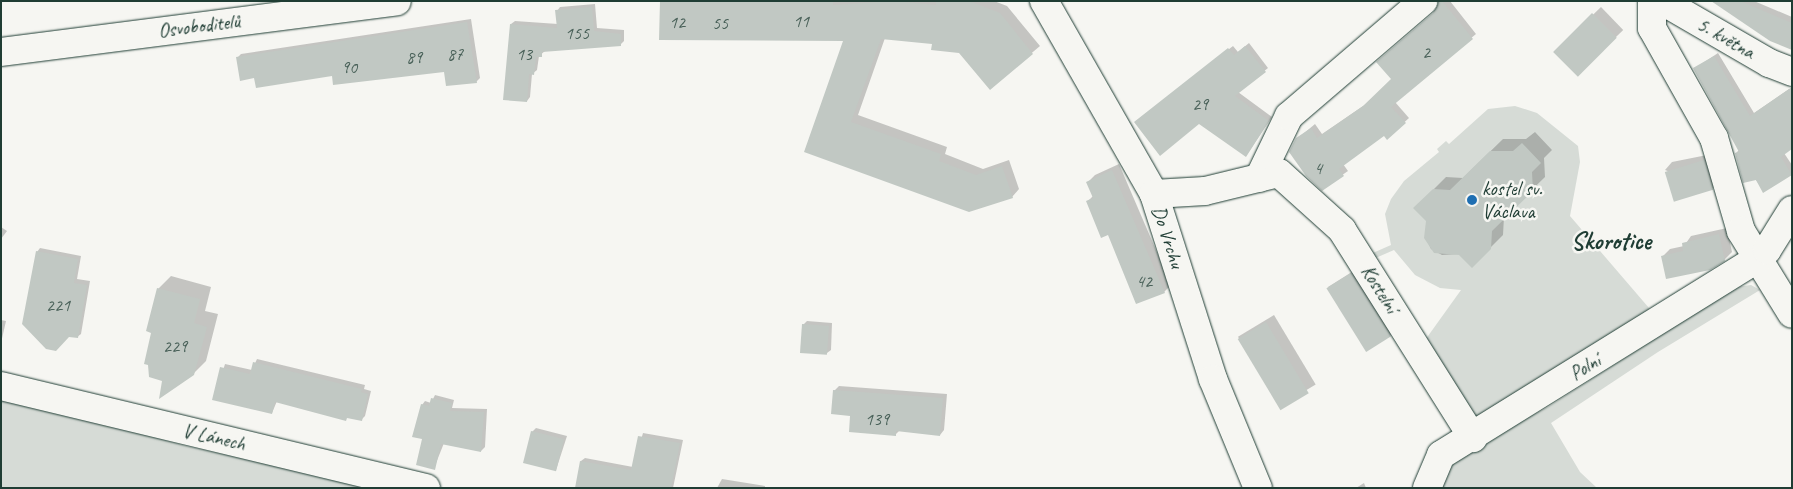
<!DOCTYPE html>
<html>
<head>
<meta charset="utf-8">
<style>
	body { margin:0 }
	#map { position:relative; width:1793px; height:489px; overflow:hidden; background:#f6f6f2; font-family:Caveat,sans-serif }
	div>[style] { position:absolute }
	.green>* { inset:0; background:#d6dbd6 }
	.shadow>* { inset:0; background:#0003; transform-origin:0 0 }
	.building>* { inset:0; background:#c1c8c3; transform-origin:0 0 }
	.roads { filter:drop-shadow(0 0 1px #1f3d34) drop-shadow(0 0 1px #1f3d34) }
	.minor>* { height:28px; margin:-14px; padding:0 14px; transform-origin:14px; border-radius:14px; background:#f6f6f2 }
	.dots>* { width:14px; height:14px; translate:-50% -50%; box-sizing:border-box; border:2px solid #f6f6f2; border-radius:50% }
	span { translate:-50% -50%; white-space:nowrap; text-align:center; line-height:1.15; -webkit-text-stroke:5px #f6f6f2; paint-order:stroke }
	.number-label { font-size:18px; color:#486058 }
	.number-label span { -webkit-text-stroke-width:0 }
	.street-label { font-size:20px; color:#1f3d34 }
	.poi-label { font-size:20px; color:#1f3d34 }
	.left { translate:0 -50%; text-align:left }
	.district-label { font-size:25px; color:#1f3d34; font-weight:700 }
	.frame { position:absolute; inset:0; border:2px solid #1f3d34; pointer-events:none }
</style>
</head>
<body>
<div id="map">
	<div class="green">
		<i style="clip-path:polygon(1515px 106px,1537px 113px,1578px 146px,1580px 162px,1570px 216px,1655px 315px,1474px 427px,1423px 343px,1461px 290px,1440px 288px,1415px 275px,1394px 250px,1371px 260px,1366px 256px,1391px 245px,1385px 214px,1391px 199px,1404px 181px,1439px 152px,1437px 149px,1446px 141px,1449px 144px,1488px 109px)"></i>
		<i style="clip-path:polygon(1751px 285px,1760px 290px,1658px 352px,1551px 423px,1580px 472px,1597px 488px,1434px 488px,1451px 458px,1548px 407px,1736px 287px)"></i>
		<i style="clip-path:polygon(1px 397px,30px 402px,186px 446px,376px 488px,1px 488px)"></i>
	</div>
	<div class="shadow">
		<i style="clip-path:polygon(661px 1px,994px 1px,1007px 6px,1040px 46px,990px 88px,960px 52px,933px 43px,885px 38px,858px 115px,947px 147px,945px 154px,983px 169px,1009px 160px,1019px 189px,1012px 197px,805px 151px,845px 40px)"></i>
		<i style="clip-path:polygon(1441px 1px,1450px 1px,1476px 34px,1395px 102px,1409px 118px,1387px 138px,1384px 134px,1343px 164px,1348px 171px,1322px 189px,1297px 139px,1315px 124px,1322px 134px,1369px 102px,1393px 79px)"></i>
		<i style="clip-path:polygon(1713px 1px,1754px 1px,1792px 17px,1792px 49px)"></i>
		<i style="clip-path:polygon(595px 4px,597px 28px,624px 30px,624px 41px,620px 45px,545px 51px,539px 56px,537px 70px,532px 74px,530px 97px,527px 101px,511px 24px,515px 21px,558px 24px,557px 11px,560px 7px)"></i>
		<i style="left:1601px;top:7px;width:32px;height:64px;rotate:46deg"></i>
		<i style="clip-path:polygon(471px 19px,480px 78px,476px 82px,445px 71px,333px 75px,238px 57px,241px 54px)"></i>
		<i style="clip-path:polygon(1249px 43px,1268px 68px,1238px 92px,1272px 117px,1246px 156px,1199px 123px,1135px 122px,1233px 46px,1238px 52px)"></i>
		<i style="clip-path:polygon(1718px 53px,1754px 113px,1789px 89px,1792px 92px,1784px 153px,1792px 165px,1792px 174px,1764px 191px,1736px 153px,1740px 149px,1694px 69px)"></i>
		<i style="clip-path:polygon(1535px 132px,1552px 150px,1544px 158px,1545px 177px,1504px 217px,1503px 235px,1472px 266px,1459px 254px,1442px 255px,1431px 249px,1426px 238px,1427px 221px,1415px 208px,1446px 177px,1463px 178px,1503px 139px,1526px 139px)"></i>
		<i style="clip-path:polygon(1712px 154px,1720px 182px,1712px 189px,1665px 170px,1672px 162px)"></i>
		<i style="clip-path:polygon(1119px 164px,1171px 285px,1164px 292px,1108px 233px,1087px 202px,1094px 195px,1088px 182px,1095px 175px)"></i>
		<i style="clip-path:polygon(1px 227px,7px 231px,1px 239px)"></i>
		<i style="clip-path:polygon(1727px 228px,1732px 252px,1724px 260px,1663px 256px,1670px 249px,1684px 246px,1691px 236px)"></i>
		<i style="clip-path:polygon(40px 248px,81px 256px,77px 279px,90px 281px,81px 334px,77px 337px,68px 336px,37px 252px)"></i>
		<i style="clip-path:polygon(1355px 270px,1394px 332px,1390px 336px,1328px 287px)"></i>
		<i style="clip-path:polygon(171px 276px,211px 287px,205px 311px,218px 314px,206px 361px,193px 374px,164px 381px,153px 332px,158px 289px)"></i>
		<i style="left:1274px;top:315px;width:81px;height:42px;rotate:59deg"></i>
		<i style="clip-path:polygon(1px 320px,6px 321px,1px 343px)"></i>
		<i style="clip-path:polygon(807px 321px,832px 323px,831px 350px,827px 353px,803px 325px)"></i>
		<i style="clip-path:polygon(257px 359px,365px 385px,364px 389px,371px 391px,365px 416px,361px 420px,277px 401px,272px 413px,214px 399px,225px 364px,252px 370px)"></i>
		<i style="clip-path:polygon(839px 386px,947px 394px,944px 430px,940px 435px,900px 430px,895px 435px,852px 415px,834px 391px)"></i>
		<i style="clip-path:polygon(435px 395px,454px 400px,452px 408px,487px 409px,485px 447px,481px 451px,444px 443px,434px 468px,423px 438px,422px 405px,425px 401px,431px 403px)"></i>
		<i style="clip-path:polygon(536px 428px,567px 436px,556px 470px,532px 432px)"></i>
		<i style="clip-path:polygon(643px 433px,683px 440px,673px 488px,578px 488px,581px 461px,585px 458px,633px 467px)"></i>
		<i style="clip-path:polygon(722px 479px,765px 486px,765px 488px,717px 488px)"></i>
		<i style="clip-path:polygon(1364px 483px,1366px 488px,1356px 488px)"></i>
	</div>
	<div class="building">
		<i style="clip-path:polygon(660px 1px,833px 1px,833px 5px,894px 1px,936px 5px,936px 1px,969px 1px,1000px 13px,1033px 54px,990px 90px,959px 53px,931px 50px,932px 44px,881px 39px,851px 122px,941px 154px,939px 161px,976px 175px,1002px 166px,1013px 198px,969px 212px,804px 152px,843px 41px,659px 40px)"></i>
		<i style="clip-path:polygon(1438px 1px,1442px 1px,1473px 39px,1391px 107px,1406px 123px,1387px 140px,1384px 136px,1339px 169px,1344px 176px,1322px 191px,1306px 176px,1289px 152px,1296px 138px,1311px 128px,1317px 138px,1363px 106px,1391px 79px,1376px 62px,1433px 13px)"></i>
		<i style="clip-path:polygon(1711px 1px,1740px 1px,1792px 23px,1792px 50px,1770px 41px)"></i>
		<i style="clip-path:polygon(592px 7px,594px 31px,621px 34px,621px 46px,542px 52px,542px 57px,536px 57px,534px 75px,529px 74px,527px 102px,503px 100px,510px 24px,557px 28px,555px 10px)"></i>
		<i style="left:1592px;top:13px;width:35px;height:55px;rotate:45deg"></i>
		<i style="clip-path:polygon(467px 22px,477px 83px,446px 86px,444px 72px,333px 85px,332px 76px,256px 88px,254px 78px,240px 81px,236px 57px)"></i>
		<i style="clip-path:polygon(1245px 46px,1266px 72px,1235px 96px,1269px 121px,1246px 157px,1199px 124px,1160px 156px,1134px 122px,1228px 48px,1234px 55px)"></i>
		<i style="clip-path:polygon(1714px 56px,1750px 116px,1792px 87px,1792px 149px,1781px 157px,1792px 175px,1763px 193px,1756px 180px,1743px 183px,1735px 153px,1739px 152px,1693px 68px)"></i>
		<i style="clip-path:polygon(1522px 143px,1541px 163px,1532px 172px,1533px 191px,1492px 231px,1491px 249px,1472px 268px,1459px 255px,1434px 253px,1424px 238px,1426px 221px,1413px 208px,1433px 189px,1450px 190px,1490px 151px,1513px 151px)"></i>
		<i style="left:1704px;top:160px;width:31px;height:41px;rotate:73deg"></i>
		<i style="clip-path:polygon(1112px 170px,1165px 293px,1136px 304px,1108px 235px,1101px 238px,1086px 201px,1093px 198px,1086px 182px)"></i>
		<i style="clip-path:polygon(1719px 234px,1725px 261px,1710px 270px,1666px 279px,1661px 256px,1683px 251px,1682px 243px)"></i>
		<i style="clip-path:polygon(36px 251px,78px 259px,74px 283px,87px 285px,78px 338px,69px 337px,56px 351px,46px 349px,22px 324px)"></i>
		<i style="left:1351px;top:273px;width:75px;height:29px;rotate:58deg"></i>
		<i style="clip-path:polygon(157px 288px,200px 299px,194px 323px,207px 327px,194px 375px,159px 399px,162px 381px,149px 377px,148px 365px,144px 364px,151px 333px,146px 331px)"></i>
		<i style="left:1266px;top:322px;width:83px;height:33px;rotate:59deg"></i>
		<i style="left:802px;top:324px;width:27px;height:29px;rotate:4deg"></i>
		<i style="clip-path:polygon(253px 362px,362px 389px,361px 392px,368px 394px,362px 421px,347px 418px,346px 421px,275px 402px,272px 414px,212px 400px,220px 367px,250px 374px)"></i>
		<i style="clip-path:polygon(833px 390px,943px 398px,940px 436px,896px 431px,896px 436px,849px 432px,850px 416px,831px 414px)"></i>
		<i style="clip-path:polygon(431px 398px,452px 403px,450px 411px,484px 412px,481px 452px,441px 444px,435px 470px,416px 465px,422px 439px,412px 437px,421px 404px,429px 406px)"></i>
		<i style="left:531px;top:431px;width:34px;height:33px;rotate:14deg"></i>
		<i style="clip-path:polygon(638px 436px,680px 443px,671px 488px,575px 488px,580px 461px,631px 470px)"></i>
	</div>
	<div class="roads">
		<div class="minor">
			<i style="left:1044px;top:1px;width:222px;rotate:60.3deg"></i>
			<i style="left:1154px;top:194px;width:194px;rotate:72.3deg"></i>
			<i style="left:1213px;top:379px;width:118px;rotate:67.6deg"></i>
			<i style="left:1652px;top:1px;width:27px;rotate:90deg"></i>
			<i style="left:1652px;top:28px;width:126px;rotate:60.6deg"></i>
			<i style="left:1714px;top:138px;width:97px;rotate:73.8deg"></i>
			<i style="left:1741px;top:231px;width:97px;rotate:58.4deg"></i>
			<i style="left:1662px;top:1px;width:124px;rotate:30.1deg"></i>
			<i style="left:1769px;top:63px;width:25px;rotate:21deg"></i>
			<i style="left:1px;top:52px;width:399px;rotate:-7.3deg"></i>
			<i style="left:1259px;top:178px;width:69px;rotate:-64.2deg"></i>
			<i style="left:1289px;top:116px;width:177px;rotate:-40.6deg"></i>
			<i style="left:1154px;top:194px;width:51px;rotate:-3.4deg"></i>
			<i style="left:1205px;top:191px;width:76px;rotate:-13.7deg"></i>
			<i style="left:1279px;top:173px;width:85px;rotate:42.1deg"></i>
			<i style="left:1342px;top:230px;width:246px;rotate:57.8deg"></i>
			<i style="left:1px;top:386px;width:437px;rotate:13.5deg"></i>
			<i style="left:1427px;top:488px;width:36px;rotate:-67deg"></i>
			<i style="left:1441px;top:455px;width:374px;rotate:-31.8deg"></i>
			<i style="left:1759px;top:258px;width:11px;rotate:-45deg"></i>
			<i style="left:1767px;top:250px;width:47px;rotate:-58deg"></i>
		</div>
	</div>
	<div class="dots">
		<i style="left:1472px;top:200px;background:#1f6fb2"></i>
	</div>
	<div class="number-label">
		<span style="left:801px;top:21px">11</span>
		<span style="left:677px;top:22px">12</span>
		<span style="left:720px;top:23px">55</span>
		<span style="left:577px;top:33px">155</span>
		<span style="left:1426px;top:52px">2</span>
		<span style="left:455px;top:54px">87</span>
		<span style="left:524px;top:54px">13</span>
		<span style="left:414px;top:57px">89</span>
		<span style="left:349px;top:67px">90</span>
		<span style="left:1200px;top:104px">29</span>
		<span style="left:1318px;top:168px">4</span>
		<span style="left:1144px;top:281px">42</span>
		<span style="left:58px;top:305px">221</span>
		<span style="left:175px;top:346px">229</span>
		<span style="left:877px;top:419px">139</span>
	</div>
	<div class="street-label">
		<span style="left:199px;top:26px;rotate:-7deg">Osvoboditelů</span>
		<span style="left:1726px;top:38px;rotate:30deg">5. května</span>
		<span style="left:1168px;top:237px;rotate:72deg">Do Vrchu</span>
		<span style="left:1380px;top:289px;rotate:58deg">Kostelní</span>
		<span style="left:1585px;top:367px;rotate:-32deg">Polní</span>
		<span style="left:214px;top:437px;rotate:13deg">V Lánech</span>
	</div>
	<div class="poi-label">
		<span class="left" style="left:1482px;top:200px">kostel sv.<br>Václava</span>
	</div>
	<div class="district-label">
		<span style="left:1611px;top:241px">Skorotice</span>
	</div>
	<div class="frame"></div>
</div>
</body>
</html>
